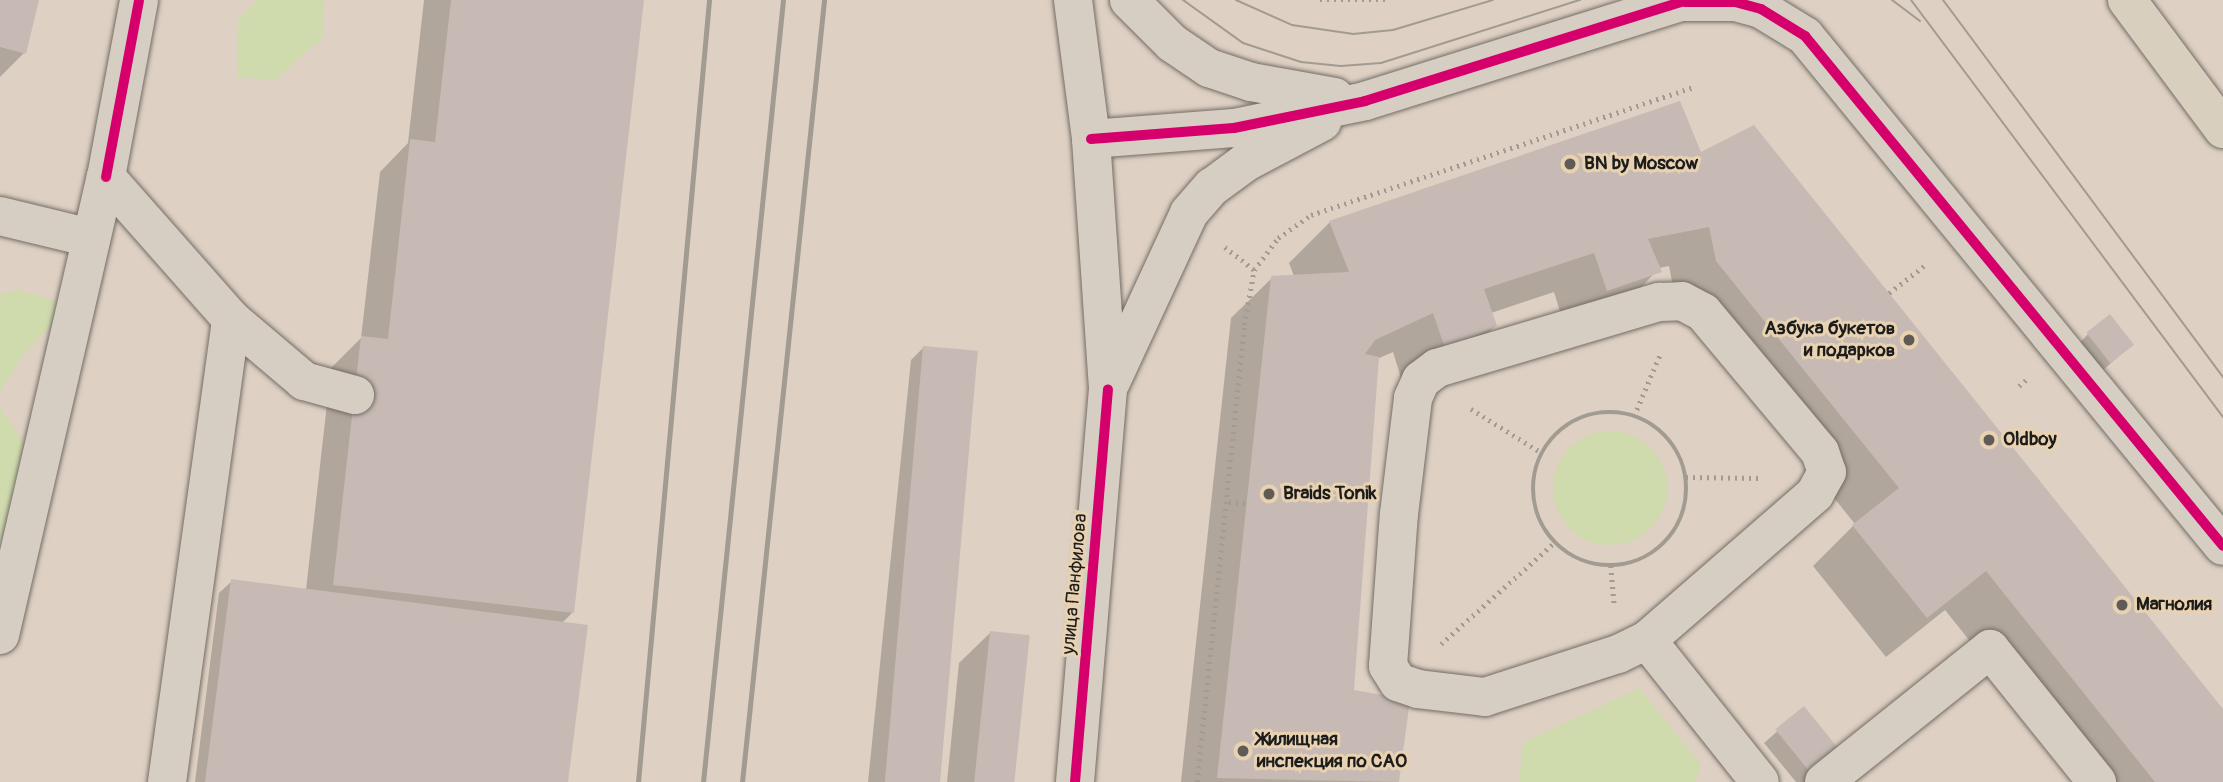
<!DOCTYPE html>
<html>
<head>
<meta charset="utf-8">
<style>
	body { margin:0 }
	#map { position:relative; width:2223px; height:782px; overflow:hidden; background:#ded0c2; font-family:Pangolin,sans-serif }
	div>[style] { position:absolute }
	.green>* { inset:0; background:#cfdaad }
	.round { border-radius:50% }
	.shadow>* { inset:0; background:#0003 }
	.building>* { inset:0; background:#c7bab4; transform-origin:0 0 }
	.path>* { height:4.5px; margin-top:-2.25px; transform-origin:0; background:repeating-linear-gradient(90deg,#a29b92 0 2px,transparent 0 7px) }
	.path>.ring { margin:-2.25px; padding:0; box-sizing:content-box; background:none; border:4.5px solid #a29b92; border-radius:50% }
	.roads { filter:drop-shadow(0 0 2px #736d67) drop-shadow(0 0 2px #736d67) }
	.minor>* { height:38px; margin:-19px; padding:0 19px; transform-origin:19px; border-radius:19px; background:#d7cec3 }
	.major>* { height:38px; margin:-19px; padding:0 19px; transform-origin:19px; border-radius:19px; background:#d9cfbf }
	.tram>* { height:2px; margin:-1px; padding:0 1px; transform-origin:1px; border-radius:1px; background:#a29b92 }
	.rail>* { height:5px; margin:-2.5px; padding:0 2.5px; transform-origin:2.5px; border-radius:2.5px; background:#a29b92 }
	.cycleway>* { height:10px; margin:-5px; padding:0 5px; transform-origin:5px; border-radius:5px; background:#d6006c }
	.dots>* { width:19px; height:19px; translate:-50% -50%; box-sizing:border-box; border:4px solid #e8d2b1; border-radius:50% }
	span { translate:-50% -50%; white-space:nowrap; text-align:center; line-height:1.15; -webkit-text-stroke:6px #e8d2b1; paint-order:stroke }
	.poi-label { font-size:19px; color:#1c1c1c; font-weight:700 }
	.left { translate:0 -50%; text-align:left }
	.right { translate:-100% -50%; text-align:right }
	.street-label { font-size:19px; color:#1c1c1c }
</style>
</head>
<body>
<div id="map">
	<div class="green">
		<i style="clip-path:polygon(257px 0,324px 0,322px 38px,275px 80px,237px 77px,238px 21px)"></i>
		<i style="clip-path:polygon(18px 290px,69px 305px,23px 355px,0 392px,0 294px)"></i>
		<i style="clip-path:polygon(0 408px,28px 448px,0 543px)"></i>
		<i class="round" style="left:1553px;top:431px;width:114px;height:114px"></i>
		<i style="clip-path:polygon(1639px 688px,1701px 764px,1695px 782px,1519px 782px,1523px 743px)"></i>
	</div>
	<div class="shadow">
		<i style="clip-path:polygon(0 0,37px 0,24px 53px,0 77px)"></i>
		<i style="clip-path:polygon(424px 0,642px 0,573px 612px,561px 624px,566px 782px,195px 782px,219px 593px,232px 581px,306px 590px,331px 368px,361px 338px,380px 172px,408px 143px)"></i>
		<i style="clip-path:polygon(1700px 155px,2223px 711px,2223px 782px,2083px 782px,1945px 610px,1886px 657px,1813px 566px,1855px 524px,1676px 302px,1669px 266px,1659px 268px,1619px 312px,1566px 331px,1554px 292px,1491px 313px,1495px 326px,1455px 366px,1404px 387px,1393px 352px,1377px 359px,1352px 691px,1408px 701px,1398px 782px,1181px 782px,1231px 318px,1272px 278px,1294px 276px,1289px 263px,1330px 222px)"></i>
		<i style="clip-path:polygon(2088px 334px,2132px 344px,2099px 374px,2076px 347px)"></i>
		<i style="clip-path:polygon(924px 347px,932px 782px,868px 782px,911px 360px)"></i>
		<i style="clip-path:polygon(990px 633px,1013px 782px,947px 782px,959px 663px)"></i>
		<i style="clip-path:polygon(1804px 708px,1840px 753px,1807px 782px,1796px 782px,1764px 743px)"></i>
	</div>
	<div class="building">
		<i style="clip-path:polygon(0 0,39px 0,26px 54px,0 47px)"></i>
		<i style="clip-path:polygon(451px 0,644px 0,574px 613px,333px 585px,361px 336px,388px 339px,410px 139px,435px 142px)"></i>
		<i style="clip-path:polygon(1680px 101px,1701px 152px,1754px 125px,2223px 709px,2223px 782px,2155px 782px,1986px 571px,1927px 618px,1852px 525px,1899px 488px,1716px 261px,1709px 227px,1648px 239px,1662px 272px,1607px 291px,1594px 253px,1484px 289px,1497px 326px,1445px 348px,1433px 313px,1375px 340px,1365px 354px,1379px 357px,1354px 690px,1410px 700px,1399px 782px,1217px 778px,1271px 276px,1349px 272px,1329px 221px)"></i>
		<i style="left:2110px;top:314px;width:39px;height:30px;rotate:52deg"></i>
		<i style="left:923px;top:346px;width:55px;height:438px;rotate:5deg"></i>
		<i style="clip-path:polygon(231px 579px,588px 625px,568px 782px,205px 782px)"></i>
		<i style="left:990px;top:631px;width:40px;height:152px;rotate:6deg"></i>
		<i style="left:1804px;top:706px;width:60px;height:37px;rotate:51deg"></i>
	</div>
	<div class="path">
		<i style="left:1320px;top:0;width:67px"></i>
		<i style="left:1225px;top:247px;width:37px;rotate:38deg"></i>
		<i style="left:1889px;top:293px;width:44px;rotate:-37.6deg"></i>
		<i style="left:2019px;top:386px;width:9px;rotate:-41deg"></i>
		<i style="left:1471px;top:409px;width:84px;rotate:31.8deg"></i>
		<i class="ring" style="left:1533px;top:412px;width:149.5px;height:149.5px"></i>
		<i style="left:1634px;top:416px;width:69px;rotate:-67.1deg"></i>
		<i style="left:1686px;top:477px;width:73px;rotate:0.8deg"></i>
		<i style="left:1229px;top:502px;width:16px;rotate:4deg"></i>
		<i style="left:1611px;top:566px;width:37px;rotate:85deg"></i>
		<i style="left:1441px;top:644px;width:152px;rotate:-41.8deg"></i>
		<i style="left:1197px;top:782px;width:459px;rotate:-84.1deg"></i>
		<i style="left:1244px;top:325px;width:56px;rotate:-79.7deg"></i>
		<i style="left:1254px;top:270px;width:40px;rotate:-53deg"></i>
		<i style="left:1278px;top:238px;width:40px;rotate:-34.9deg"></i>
		<i style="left:1311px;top:215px;width:403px;rotate:-18.5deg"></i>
	</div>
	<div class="roads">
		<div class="minor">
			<i style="left:1073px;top:0;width:140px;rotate:82.6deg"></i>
			<i style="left:1091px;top:139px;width:251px;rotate:86.1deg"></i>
			<i style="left:1108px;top:389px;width:394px;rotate:94.8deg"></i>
			<i style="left:1129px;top:0;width:61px;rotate:45deg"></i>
			<i style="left:1172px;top:43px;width:45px;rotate:34deg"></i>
			<i style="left:1209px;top:68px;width:44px;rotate:18.4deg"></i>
			<i style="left:1251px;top:82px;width:85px;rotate:10.1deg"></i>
			<i style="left:1685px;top:2px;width:50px"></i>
			<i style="left:1735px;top:2px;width:27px;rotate:15deg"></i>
			<i style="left:1761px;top:9px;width:52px;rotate:31.5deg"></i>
			<i style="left:1805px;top:36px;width:659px;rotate:50.66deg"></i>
			<i style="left:1091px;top:139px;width:143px;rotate:-4.4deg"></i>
			<i style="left:1234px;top:128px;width:134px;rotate:-11.6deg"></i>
			<i style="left:1365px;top:101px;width:337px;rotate:-17.4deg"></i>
			<i style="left:106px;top:177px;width:189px;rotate:48.6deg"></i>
			<i style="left:231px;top:319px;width:96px;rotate:40.3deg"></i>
			<i style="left:304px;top:381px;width:53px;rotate:15.4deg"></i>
			<i style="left:0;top:216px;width:94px;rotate:13.6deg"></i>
			<i style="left:1682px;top:301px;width:24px;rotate:28deg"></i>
			<i style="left:1703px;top:312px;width:182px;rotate:50.1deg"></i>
			<i style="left:1820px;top:452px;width:21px;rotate:71deg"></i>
			<i style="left:1827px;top:472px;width:25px;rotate:119deg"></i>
			<i style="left:1815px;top:494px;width:223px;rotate:139deg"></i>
			<i style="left:1647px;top:640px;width:32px;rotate:154deg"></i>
			<i style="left:1618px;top:654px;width:140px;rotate:162.1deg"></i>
			<i style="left:1485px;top:697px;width:67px;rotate:-173.2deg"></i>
			<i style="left:1418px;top:689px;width:21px;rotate:-161deg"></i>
			<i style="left:1398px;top:682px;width:19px;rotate:-122deg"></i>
			<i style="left:1388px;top:666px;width:152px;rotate:-85.9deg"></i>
			<i style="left:1399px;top:514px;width:117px;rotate:-83.1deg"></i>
			<i style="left:1413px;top:398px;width:20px;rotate:-66deg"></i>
			<i style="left:1421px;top:380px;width:20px;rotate:-37deg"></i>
			<i style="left:1437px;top:368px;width:232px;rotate:-16.6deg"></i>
			<i style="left:1659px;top:302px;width:23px;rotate:-2deg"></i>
			<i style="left:1111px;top:382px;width:186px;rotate:-65.2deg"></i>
			<i style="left:1189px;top:213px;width:35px;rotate:-49deg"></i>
			<i style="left:1212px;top:187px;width:42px;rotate:-36.3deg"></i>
			<i style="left:1246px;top:162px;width:86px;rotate:-27.8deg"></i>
			<i style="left:0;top:635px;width:470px;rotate:-77deg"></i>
			<i style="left:106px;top:177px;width:180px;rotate:-79.4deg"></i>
			<i style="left:1647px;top:640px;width:181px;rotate:51.5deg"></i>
			<i style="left:167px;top:782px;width:467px;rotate:-82.1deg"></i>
			<i style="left:1824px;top:782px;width:213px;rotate:-38.7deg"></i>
			<i style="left:1990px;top:649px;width:171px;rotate:51.2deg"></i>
		</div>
		<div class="major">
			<i style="left:2127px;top:0;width:161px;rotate:53.3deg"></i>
		</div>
	</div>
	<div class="tram">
		<i style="left:1183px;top:0;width:74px;rotate:35.6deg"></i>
		<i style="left:1243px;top:43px;width:61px;rotate:18.1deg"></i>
		<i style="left:1301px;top:62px;width:40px;rotate:5.7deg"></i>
		<i style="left:1341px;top:66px;width:40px;rotate:-4.3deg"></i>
		<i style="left:1381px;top:63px;width:209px;rotate:-17.6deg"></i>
		<i style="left:1236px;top:0;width:61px;rotate:24.1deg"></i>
		<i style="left:1292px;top:25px;width:62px;rotate:8.4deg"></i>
		<i style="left:1353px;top:34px;width:40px;rotate:-5.7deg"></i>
		<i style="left:1393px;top:30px;width:104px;rotate:-16.7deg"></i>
		<i style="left:1892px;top:0;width:35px;rotate:37deg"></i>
		<i style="left:1911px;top:0;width:521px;rotate:53.2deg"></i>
		<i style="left:1943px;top:0;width:470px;rotate:53.4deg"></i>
	</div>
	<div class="rail">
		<i style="left:638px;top:782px;width:785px;rotate:-84.81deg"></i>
		<i style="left:703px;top:782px;width:786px;rotate:-84.16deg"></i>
		<i style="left:742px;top:782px;width:786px;rotate:-84.01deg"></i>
	</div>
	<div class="cycleway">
		<i style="left:1685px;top:2px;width:50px"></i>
		<i style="left:1735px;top:2px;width:27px;rotate:15deg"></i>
		<i style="left:1761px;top:9px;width:52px;rotate:31.5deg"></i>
		<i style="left:1805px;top:36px;width:659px;rotate:50.66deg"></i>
		<i style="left:1091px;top:139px;width:143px;rotate:-4.4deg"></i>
		<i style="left:1234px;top:128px;width:134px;rotate:-11.6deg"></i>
		<i style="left:1365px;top:101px;width:337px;rotate:-17.4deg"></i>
		<i style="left:106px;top:177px;width:180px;rotate:-79.4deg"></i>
		<i style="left:1075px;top:782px;width:394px;rotate:-85.2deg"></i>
	</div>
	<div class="dots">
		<i style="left:1570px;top:164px;background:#605b56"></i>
		<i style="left:1909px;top:340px;background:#605b56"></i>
		<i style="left:1989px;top:440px;background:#605b56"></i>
		<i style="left:1269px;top:494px;background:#605b56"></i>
		<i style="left:2122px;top:605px;background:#605b56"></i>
		<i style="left:1243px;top:751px;background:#605b56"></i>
	</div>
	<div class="poi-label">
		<span class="left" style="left:1584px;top:164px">BN by Moscow</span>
		<span class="right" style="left:1895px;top:340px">Азбука букетов<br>и подарков</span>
		<span class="left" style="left:2003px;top:440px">Oldboy</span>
		<span class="left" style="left:1283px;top:494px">Braids Tonik</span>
		<span class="left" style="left:2136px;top:605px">Магнолия</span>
		<span class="left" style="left:1257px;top:751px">Жилищная<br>инспекция по САО</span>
	</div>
	<div class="street-label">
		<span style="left:1075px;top:584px;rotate:-85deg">улица Панфилова</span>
	</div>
</div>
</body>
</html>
